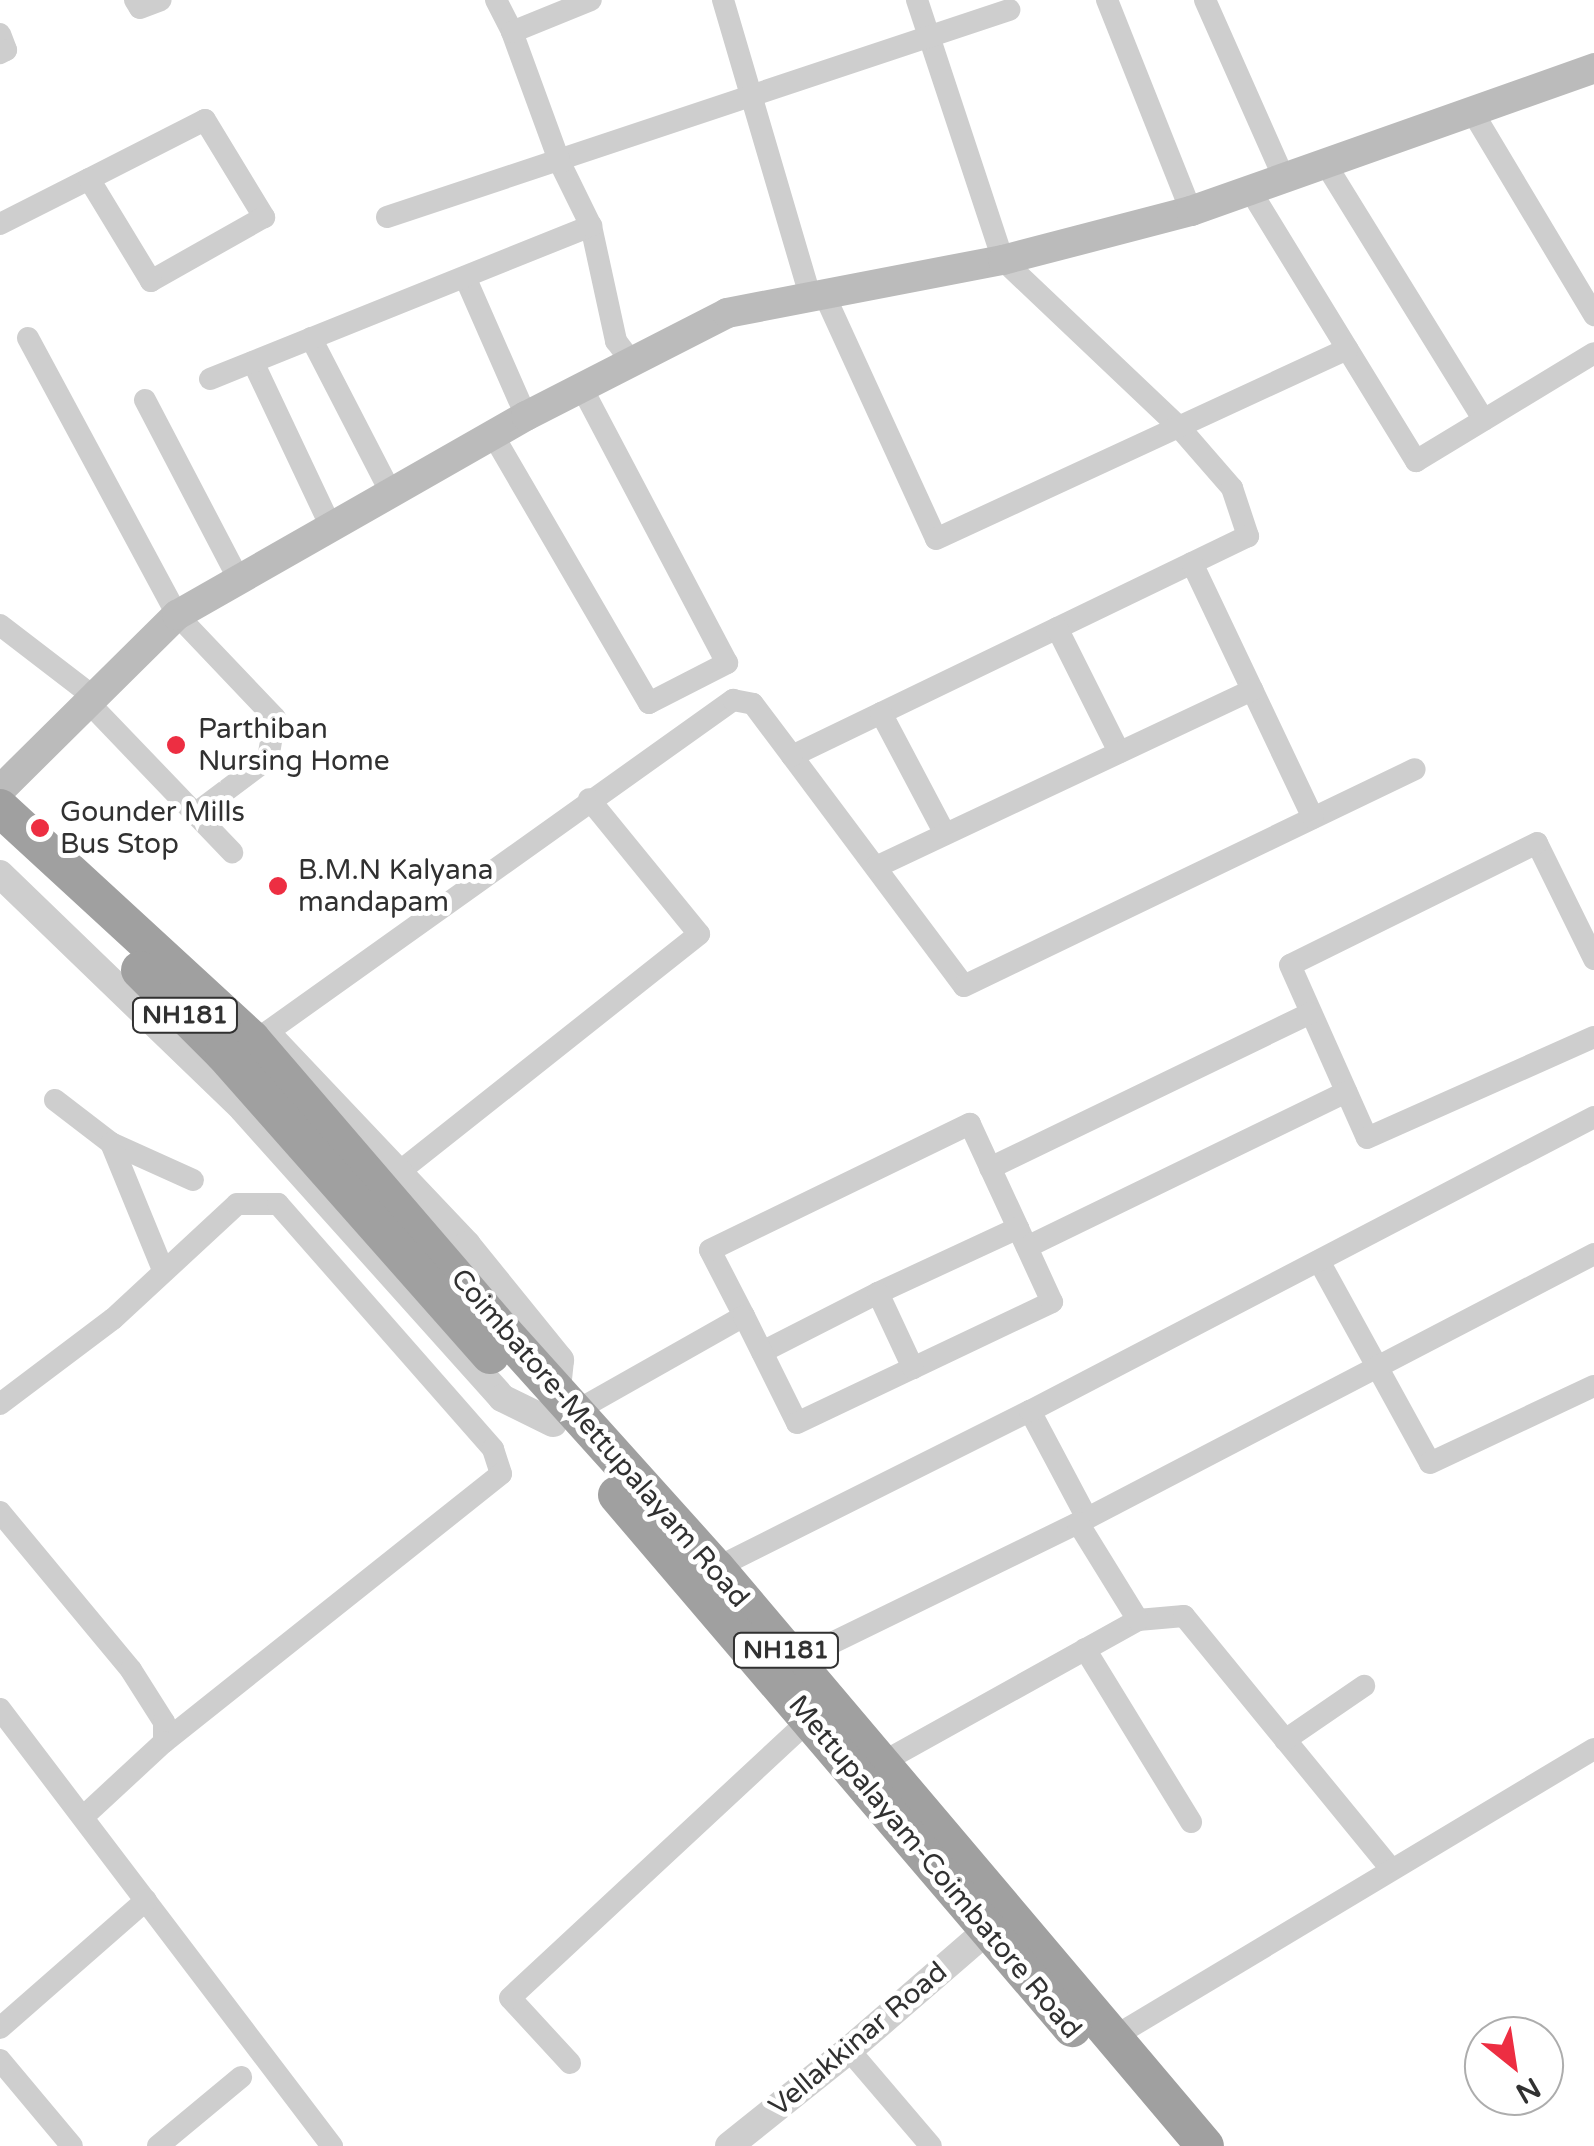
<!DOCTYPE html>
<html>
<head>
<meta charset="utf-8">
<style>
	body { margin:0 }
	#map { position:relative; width:1594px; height:2146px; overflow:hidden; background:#fff; font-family:"Varela Round",sans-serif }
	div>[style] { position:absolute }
	.minor>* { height:22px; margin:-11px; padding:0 11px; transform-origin:11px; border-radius:11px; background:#cecece }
	.tertiary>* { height:28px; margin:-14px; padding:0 14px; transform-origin:14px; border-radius:14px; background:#cecece }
	.secondary>* { height:30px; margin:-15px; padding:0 15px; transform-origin:15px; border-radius:15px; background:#bbb }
	.trunk>* { height:38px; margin:-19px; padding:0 19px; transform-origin:19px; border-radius:19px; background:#a0a0a0 }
	.dots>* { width:28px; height:28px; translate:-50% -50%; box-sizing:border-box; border:5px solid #fff; border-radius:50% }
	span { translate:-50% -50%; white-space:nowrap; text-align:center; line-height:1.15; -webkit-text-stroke:10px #fff; paint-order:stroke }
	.shield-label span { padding:2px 8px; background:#fff; border:2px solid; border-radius:8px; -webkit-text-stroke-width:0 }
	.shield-label { font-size:25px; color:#313131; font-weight:700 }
	.poi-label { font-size:28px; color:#313131 }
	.left { translate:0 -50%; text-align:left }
	.street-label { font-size:28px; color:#313131 }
	.north { position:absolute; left:1464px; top:2016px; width:100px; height:100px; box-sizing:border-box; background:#fff; border:2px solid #adadad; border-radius:50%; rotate:150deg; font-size:28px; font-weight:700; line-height:40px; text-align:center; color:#313131 }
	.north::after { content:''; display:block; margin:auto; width:35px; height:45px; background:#ed2e42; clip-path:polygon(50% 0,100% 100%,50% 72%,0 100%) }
</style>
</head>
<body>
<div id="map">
	<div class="minor">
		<i style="left:135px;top:0;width:9px;rotate:58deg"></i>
		<i style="left:140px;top:8px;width:22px;rotate:-21deg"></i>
		<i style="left:496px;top:0;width:36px;rotate:63deg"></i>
		<i style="left:723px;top:0;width:308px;rotate:73.6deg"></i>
		<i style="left:917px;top:0;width:274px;rotate:71.7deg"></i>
		<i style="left:1003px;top:260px;width:243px;rotate:43.5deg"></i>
		<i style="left:1179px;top:427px;width:81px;rotate:49deg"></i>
		<i style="left:1232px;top:488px;width:51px;rotate:71.6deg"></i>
		<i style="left:1248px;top:536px;width:506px;rotate:154.24deg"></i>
		<i style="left:792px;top:756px;width:287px;rotate:53.2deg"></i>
		<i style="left:964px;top:986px;width:500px;rotate:-25.69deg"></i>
		<i style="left:1107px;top:0;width:227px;rotate:68.3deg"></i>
		<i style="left:1205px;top:0;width:195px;rotate:66.1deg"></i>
		<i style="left:0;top:34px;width:17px;rotate:69deg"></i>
		<i style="left:6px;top:50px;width:7px;rotate:153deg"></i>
		<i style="left:1472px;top:111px;width:238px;rotate:59.1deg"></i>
		<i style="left:1325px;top:163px;width:302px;rotate:58.3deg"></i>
		<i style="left:1250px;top:190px;width:318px;rotate:58.5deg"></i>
		<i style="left:1416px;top:461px;width:208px;rotate:-31.2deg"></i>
		<i style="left:387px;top:217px;width:656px;rotate:-18.41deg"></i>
		<i style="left:0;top:224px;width:100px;rotate:-26.8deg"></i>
		<i style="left:89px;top:179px;width:130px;rotate:-27deg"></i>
		<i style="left:205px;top:120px;width:114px;rotate:58.7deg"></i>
		<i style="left:264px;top:217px;width:130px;rotate:150.5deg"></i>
		<i style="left:151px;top:281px;width:119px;rotate:-121.3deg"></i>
		<i style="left:591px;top:226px;width:118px;rotate:77.7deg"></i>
		<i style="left:616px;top:341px;width:26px;rotate:53deg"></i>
		<i style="left:465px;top:277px;width:152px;rotate:66.3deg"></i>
		<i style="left:824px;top:294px;width:269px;rotate:65.4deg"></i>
		<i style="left:936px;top:539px;width:453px;rotate:-24.8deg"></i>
		<i style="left:28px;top:338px;width:315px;rotate:61.7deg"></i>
		<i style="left:177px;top:615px;width:142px;rotate:46.4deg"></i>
		<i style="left:275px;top:718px;width:42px;rotate:99.7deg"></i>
		<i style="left:268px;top:759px;width:90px;rotate:143.1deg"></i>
		<i style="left:311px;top:338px;width:174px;rotate:62.7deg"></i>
		<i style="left:253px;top:362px;width:183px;rotate:64.7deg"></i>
		<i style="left:210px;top:379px;width:411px;rotate:-21.9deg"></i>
		<i style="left:591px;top:226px;width:70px;rotate:-116.2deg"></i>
		<i style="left:560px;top:163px;width:140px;rotate:-110.1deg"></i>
		<i style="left:512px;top:32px;width:85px;rotate:-22.1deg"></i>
		<i style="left:145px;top:400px;width:203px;rotate:62.4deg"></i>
		<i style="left:493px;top:435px;width:310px;rotate:59.8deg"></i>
		<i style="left:649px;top:703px;width:88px;rotate:-27.1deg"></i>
		<i style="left:727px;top:663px;width:311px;rotate:-117.8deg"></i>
		<i style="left:1192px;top:563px;width:282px;rotate:64.6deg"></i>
		<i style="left:0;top:625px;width:120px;rotate:37.5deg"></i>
		<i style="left:1057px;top:628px;width:139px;rotate:63.4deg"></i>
		<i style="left:89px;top:703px;width:207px;rotate:46.2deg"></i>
		<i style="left:881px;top:713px;width:137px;rotate:62.1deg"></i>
		<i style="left:876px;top:867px;width:416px;rotate:-25.2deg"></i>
		<i style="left:1594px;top:959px;width:129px;rotate:-116.2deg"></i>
		<i style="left:1537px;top:843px;width:275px;rotate:153.7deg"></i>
		<i style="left:1290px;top:965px;width:189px;rotate:66deg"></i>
		<i style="left:1367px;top:1138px;width:248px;rotate:-24deg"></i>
		<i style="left:266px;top:1033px;width:574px;rotate:-35.49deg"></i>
		<i style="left:733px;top:700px;width:20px;rotate:11deg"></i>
		<i style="left:753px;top:704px;width:65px;rotate:53.1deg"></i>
		<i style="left:55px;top:1100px;width:71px;rotate:37.5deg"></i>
		<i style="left:111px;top:1143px;width:90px;rotate:24.3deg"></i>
		<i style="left:111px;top:1143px;width:139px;rotate:67.7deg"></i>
		<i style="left:990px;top:1168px;width:356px;rotate:-25.8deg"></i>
		<i style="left:399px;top:1172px;width:383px;rotate:-38.4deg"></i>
		<i style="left:699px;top:934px;width:174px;rotate:-129.2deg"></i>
		<i style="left:1027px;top:1247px;width:355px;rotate:-25.9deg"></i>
		<i style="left:1319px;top:1261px;width:230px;rotate:61.2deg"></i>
		<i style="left:1430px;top:1463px;width:181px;rotate:-25.2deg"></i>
		<i style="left:744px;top:1316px;width:74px;rotate:-117.3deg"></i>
		<i style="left:710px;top:1250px;width:289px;rotate:-25.9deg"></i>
		<i style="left:970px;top:1124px;width:115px;rotate:65.2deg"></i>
		<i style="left:762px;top:1352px;width:130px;rotate:-27deg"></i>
		<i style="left:0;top:1404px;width:141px;rotate:-37deg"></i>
		<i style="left:113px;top:1319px;width:169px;rotate:-42.8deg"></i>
		<i style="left:237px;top:1204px;width:41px"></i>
		<i style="left:278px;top:1204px;width:326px;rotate:48.7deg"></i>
		<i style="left:493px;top:1449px;width:26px;rotate:72deg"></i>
		<i style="left:501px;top:1474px;width:431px;rotate:141.5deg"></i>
		<i style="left:576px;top:1411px;width:193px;rotate:-29.5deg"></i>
		<i style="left:744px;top:1316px;width:119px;rotate:63.6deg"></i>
		<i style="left:797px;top:1423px;width:128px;rotate:-25.4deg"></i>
		<i style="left:913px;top:1368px;width:154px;rotate:-25.4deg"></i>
		<i style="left:1052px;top:1302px;width:81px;rotate:-114.7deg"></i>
		<i style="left:1018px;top:1228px;width:154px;rotate:155.1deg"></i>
		<i style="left:878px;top:1293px;width:83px;rotate:65deg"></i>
		<i style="left:1030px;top:1411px;width:121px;rotate:62deg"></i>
		<i style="left:0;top:1512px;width:205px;rotate:50.3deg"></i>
		<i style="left:131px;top:1670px;width:62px;rotate:57.6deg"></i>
		<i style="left:164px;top:1722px;width:20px;rotate:90deg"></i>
		<i style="left:164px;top:1742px;width:110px;rotate:137.2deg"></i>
		<i style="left:716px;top:1568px;width:351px;rotate:-26.6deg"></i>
		<i style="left:1030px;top:1411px;width:636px;rotate:-27.53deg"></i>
		<i style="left:1138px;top:1620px;width:46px;rotate:-5deg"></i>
		<i style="left:1184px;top:1616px;width:327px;rotate:50.7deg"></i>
		<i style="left:1085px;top:1649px;width:203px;rotate:58.5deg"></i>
		<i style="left:795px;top:1661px;width:315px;rotate:-26deg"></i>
		<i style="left:1078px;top:1523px;width:582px;rotate:-27.53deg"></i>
		<i style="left:0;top:1709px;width:549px;rotate:52.78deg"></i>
		<i style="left:1285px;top:1740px;width:96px;rotate:-34.4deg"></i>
		<i style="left:881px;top:1763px;width:294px;rotate:-29.1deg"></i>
		<i style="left:1138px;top:1620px;width:114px;rotate:-121.7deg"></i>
		<i style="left:0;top:2028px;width:194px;rotate:-41.2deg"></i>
		<i style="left:1112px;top:2038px;width:562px;rotate:-30.95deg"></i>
		<i style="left:849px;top:2050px;width:126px;rotate:49.5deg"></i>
		<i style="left:0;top:2060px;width:112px;rotate:50.1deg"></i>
		<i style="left:570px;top:2063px;width:88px;rotate:-132.7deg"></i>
		<i style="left:510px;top:1998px;width:408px;rotate:-42.9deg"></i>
		<i style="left:158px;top:2146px;width:108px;rotate:-39.7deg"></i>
	</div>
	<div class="tertiary">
		<i style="left:0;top:874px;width:338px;rotate:44deg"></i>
		<i style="left:243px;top:1109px;width:388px;rotate:48.1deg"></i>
		<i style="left:502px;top:1398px;width:57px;rotate:26.1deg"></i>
		<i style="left:268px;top:1035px;width:289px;rotate:46.5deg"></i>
		<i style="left:467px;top:1245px;width:148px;rotate:51deg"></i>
		<i style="left:560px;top:1360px;width:28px;rotate:96deg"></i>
		<i style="left:729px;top:2146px;width:154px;rotate:-38.7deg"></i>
		<i style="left:849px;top:2050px;width:200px;rotate:-40.9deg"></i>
	</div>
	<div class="secondary">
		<i style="left:0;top:790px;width:249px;rotate:-44.7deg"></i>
		<i style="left:177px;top:615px;width:402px;rotate:-29.7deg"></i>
		<i style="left:526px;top:416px;width:226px;rotate:-27.1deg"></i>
		<i style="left:727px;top:313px;width:281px;rotate:-10.9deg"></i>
		<i style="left:1003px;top:260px;width:194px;rotate:-14.6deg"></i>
		<i style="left:1191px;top:211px;width:428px;rotate:-19.5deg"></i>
	</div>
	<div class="trunk">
		<i style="left:0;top:808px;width:341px;rotate:42.6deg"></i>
		<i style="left:251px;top:1039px;width:389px;rotate:49.3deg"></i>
		<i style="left:505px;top:1334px;width:315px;rotate:48deg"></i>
		<i style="left:716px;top:1568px;width:757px;rotate:49.77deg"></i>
		<i style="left:140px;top:970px;width:119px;rotate:45deg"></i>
		<i style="left:224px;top:1054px;width:402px;rotate:48.5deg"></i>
		<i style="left:617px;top:1495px;width:701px;rotate:49.51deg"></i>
	</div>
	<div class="dots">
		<i style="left:176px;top:745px;background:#ed2e42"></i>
		<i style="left:40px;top:828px;background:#ed2e42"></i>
		<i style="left:278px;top:886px;background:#ed2e42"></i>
	</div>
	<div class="shield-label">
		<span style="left:185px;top:1015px">NH181</span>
		<span style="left:786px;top:1650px">NH181</span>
	</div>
	<div class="poi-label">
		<span class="left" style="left:198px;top:745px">Parthiban<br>Nursing Home</span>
		<span class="left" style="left:60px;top:828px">Gounder Mills<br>Bus Stop</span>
		<span class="left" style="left:298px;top:886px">B.M.N Kalyana<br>mandapam</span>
	</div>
	<div class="street-label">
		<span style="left:600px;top:1438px;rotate:49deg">Coimbatore-Mettupalayam Road</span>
		<span style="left:935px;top:1867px;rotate:50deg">Mettupalayam-Coimbatore Road</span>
		<span style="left:858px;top:2039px;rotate:-40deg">Vellakkinar Road</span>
	</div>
	<div class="north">N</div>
</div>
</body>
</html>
